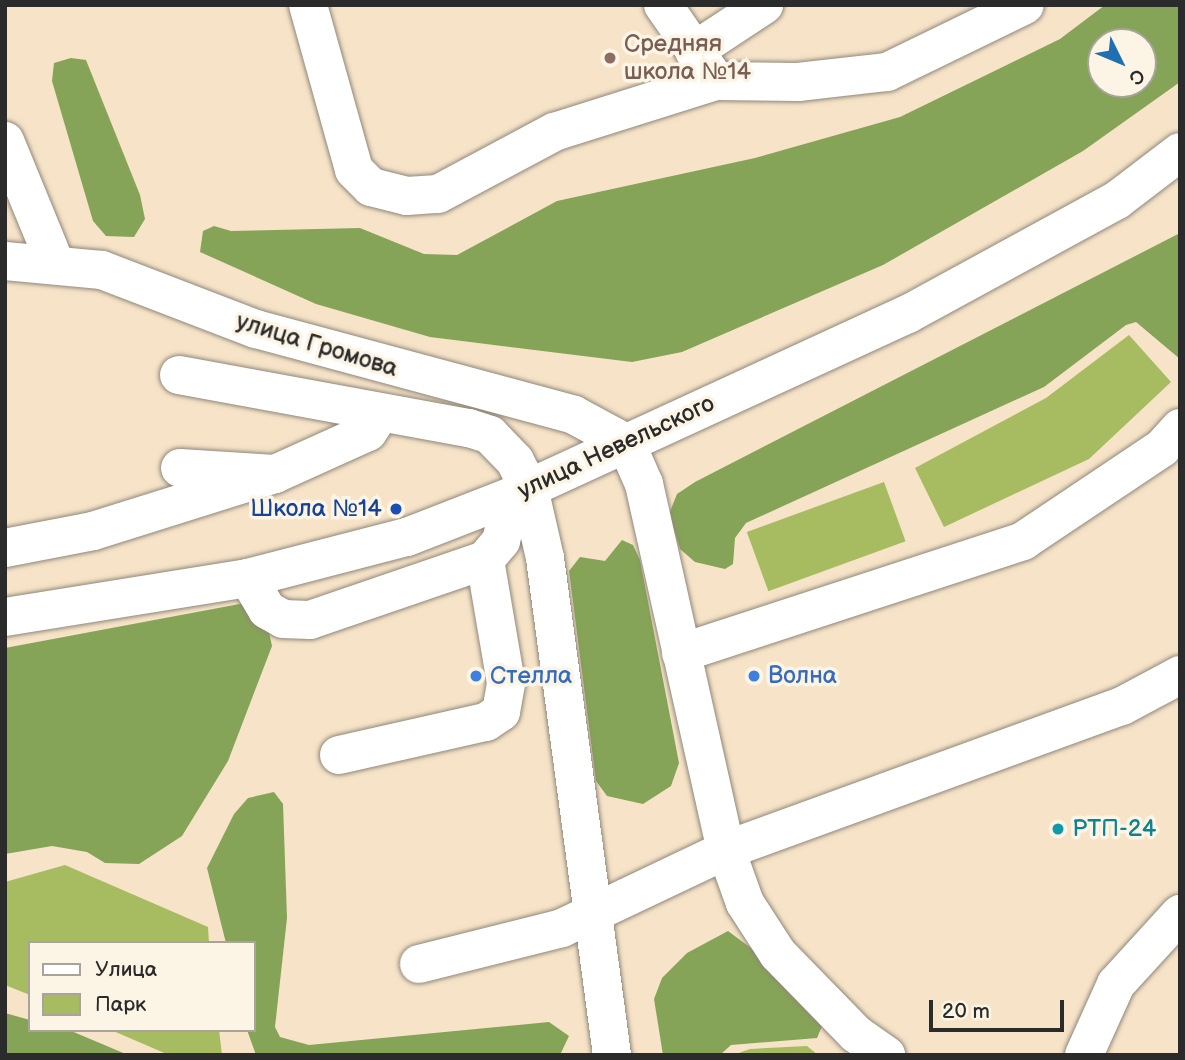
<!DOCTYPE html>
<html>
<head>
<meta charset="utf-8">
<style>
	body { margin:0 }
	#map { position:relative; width:1185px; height:1060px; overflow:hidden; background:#f6e3c8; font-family:"Balsamiq Sans",sans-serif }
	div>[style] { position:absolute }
	.green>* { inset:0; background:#a7bc61; transform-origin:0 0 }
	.forest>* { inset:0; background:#85a457 }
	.roads { filter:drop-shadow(0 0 2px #90877a) drop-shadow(0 0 2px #90877a) }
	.minor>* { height:38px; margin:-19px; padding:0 19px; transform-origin:19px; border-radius:19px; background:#fff }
	.major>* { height:38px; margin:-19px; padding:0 19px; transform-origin:19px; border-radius:19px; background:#fff }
	.dots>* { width:19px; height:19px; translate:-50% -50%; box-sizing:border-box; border:4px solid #fcf5e5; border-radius:50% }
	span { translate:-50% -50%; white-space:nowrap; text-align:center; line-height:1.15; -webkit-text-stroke:7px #fcf5e5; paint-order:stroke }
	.education-label { font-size:24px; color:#785e54 }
	.left { translate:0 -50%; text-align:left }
	.street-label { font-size:24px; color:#2b2b2b }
	.transit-label { font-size:24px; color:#164399 }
	.right { translate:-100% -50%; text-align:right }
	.shop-label { font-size:24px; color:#366cbe }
	.culture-label { font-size:24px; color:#0d838f }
	.frame { position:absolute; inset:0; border:7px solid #2b2b2b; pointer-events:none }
	.legend { position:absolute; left:28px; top:941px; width:228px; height:91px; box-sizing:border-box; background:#fcf5e5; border:2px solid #a8a49b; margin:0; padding:9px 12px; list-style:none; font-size:21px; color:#2b2b2b }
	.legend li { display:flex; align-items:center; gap:14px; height:35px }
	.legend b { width:35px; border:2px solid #a8a49b }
	.north { position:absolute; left:1087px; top:28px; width:70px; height:70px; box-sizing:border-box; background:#fcf5e5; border:2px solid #a8a49b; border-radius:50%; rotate:133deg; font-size:19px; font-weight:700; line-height:28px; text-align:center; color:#2b2b2b }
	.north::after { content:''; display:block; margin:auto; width:24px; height:32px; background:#1f6fb2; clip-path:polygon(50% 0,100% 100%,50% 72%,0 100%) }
	.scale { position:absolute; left:929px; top:1000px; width:135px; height:32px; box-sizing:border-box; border:4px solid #2b2b2b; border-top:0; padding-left:9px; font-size:21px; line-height:24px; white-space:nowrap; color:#2b2b2b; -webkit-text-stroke:5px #fcf5e5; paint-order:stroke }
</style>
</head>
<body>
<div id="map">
	<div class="green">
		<i style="clip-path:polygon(1129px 335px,1171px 382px,1089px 459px,944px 527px,915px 468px,1046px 398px)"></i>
		<i style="left:884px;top:482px;width:63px;height:146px;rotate:70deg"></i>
		<i style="clip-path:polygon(65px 865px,208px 927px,209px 943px,30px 943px,30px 995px,5px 985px,5px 882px)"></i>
		<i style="clip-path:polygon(111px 1030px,219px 1030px,222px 1055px,169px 1055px)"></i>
		<i style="clip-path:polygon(807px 1046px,818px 1055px,733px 1055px,750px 1049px)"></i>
	</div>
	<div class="forest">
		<i style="clip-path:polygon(evenodd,1105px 5px,1180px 5px,1180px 82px,1083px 151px,883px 265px,682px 352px,632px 362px,430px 337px,316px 304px,200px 252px,203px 231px,214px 226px,231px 231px,360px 228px,424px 254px,457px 255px,557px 201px,755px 158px,900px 117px,1060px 39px,1105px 5px,1143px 42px,1143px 84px,1101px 84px,1101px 42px,1143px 42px)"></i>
		<i style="clip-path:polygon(71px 58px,86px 60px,140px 195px,145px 219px,134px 237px,106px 236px,93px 221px,52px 81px,54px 63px)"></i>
		<i style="clip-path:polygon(1180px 233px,1180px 359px,1136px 322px,1126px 325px,1044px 387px,746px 523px,735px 538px,733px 564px,725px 569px,695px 562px,680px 549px,669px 514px,677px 494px,695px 482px)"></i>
		<i style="clip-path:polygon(622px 540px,633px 545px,640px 560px,679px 763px,671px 786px,643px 804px,607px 796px,596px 781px,569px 571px,580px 557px,605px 561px)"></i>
		<i style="clip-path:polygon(245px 603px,269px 632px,272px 646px,228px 761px,182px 836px,139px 864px,105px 863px,87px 852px,52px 846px,5px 854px,5px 648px)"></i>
		<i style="clip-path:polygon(274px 792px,283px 804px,287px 918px,275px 1027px,280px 1037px,309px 1045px,549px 1022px,569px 1036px,560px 1055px,256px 1055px,247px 1030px,254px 1030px,254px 943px,226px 943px,207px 868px,234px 814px,248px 798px)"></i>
		<i style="clip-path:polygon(728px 931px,759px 954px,823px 1024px,817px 1038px,731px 1045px,720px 1055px,663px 1055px,654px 999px,662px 978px,687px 953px)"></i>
		<i style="clip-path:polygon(5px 1013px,30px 1020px,30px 1030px,69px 1030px,128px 1055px,5px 1055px)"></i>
	</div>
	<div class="roads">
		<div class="minor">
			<i style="left:308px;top:5px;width:171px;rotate:74.4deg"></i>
			<i style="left:354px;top:170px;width:24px;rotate:45deg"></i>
			<i style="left:371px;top:187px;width:37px;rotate:14deg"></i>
			<i style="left:407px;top:196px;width:31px;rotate:-4deg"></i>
			<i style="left:438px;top:194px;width:132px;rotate:-28.1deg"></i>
			<i style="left:554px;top:132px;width:170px;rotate:-17.5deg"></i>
			<i style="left:716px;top:81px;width:82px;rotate:0.7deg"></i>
			<i style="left:798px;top:82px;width:90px;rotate:-6.4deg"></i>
			<i style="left:887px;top:72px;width:153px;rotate:-25.9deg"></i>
			<i style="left:663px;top:5px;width:93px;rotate:55.1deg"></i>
			<i style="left:694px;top:51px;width:84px;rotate:-33.3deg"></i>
			<i style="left:5px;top:141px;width:132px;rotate:67.7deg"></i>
			<i style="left:5px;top:261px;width:97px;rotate:5.3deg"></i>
			<i style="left:102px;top:270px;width:165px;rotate:21deg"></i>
			<i style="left:256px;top:329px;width:329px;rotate:15.1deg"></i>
			<i style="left:574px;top:415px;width:59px;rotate:28.3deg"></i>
			<i style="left:626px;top:443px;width:45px;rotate:66.3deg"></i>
			<i style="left:644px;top:484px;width:375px;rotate:77.4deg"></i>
			<i style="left:726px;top:850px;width:56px;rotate:70.3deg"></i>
			<i style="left:745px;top:903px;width:61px;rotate:57.1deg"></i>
			<i style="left:778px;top:954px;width:112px;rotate:45.7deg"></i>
			<i style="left:856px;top:1034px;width:37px;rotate:35deg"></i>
			<i style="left:179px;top:375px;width:295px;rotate:10.4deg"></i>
			<i style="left:469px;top:428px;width:22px;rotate:18deg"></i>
			<i style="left:490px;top:435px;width:36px;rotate:46deg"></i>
			<i style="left:515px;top:461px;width:30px;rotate:63deg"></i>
			<i style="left:529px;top:488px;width:72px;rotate:77.1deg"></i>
			<i style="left:545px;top:558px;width:501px;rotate:82.32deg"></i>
			<i style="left:180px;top:468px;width:95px;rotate:3.6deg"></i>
			<i style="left:275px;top:474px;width:102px;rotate:-24.3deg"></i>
			<i style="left:368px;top:432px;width:23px;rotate:-56deg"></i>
			<i style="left:5px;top:548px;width:90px;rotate:-10.9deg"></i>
			<i style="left:93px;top:531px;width:191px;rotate:-17.4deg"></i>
			<i style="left:248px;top:578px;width:37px;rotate:59deg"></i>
			<i style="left:267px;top:610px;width:18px;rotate:29deg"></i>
			<i style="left:283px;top:619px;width:27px;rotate:2deg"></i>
			<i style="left:310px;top:620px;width:185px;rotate:-18.9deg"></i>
			<i style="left:485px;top:560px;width:25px;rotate:-50deg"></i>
			<i style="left:501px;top:541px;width:46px;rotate:-76.3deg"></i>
			<i style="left:681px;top:653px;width:360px;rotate:-18.1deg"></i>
			<i style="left:1023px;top:541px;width:167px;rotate:-33.8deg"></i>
			<i style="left:1162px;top:448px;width:27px;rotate:-48deg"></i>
			<i style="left:339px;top:755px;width:151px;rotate:-12.7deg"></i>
			<i style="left:486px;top:722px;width:18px;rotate:-34deg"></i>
			<i style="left:501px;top:712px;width:29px;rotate:-80deg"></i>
			<i style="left:506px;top:683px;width:125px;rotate:-99.7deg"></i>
			<i style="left:419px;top:964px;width:147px;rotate:-14.1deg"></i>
			<i style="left:562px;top:928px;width:182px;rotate:-25.4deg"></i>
			<i style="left:726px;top:850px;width:421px;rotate:-20deg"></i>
			<i style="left:1122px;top:706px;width:66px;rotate:-28.1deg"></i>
			<i style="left:1084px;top:1055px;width:78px;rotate:-65.7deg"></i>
			<i style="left:1116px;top:984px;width:95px;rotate:-47.6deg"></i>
		</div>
		<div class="major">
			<i style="left:5px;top:617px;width:246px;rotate:-9.1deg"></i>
			<i style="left:248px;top:578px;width:164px;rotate:-14.5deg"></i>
			<i style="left:407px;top:537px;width:113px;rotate:-21.3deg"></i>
			<i style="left:512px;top:496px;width:436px;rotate:-24.7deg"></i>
			<i style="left:908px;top:314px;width:238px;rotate:-28.6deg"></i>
			<i style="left:1117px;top:200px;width:79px;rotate:-37.3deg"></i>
		</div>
	</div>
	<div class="dots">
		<i style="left:610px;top:58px;background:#8d6e63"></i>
		<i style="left:396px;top:509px;background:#1a4fb4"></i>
		<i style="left:476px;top:676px;background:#3f7fe0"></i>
		<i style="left:754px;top:676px;background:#3f7fe0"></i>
		<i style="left:1058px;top:829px;background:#0f9aa8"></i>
	</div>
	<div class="education-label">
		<span class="left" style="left:624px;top:58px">Средняя<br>школа №14</span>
	</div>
	<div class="street-label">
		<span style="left:317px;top:345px;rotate:17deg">улица Громова</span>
		<span style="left:616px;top:447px;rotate:-25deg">улица Невельского</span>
	</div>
	<div class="transit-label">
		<span class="right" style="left:382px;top:509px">Школа №14</span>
	</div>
	<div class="shop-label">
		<span class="left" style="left:490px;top:676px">Стелла</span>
		<span class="left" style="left:768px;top:676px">Волна</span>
	</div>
	<div class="culture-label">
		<span class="left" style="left:1072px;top:829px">РТП-24</span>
	</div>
	<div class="frame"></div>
	<ul class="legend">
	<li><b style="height:9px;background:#fff"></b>Улица</li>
	<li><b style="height:19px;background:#a7bc61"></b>Парк</li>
	</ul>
	<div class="north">С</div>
	<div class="scale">20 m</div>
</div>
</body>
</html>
